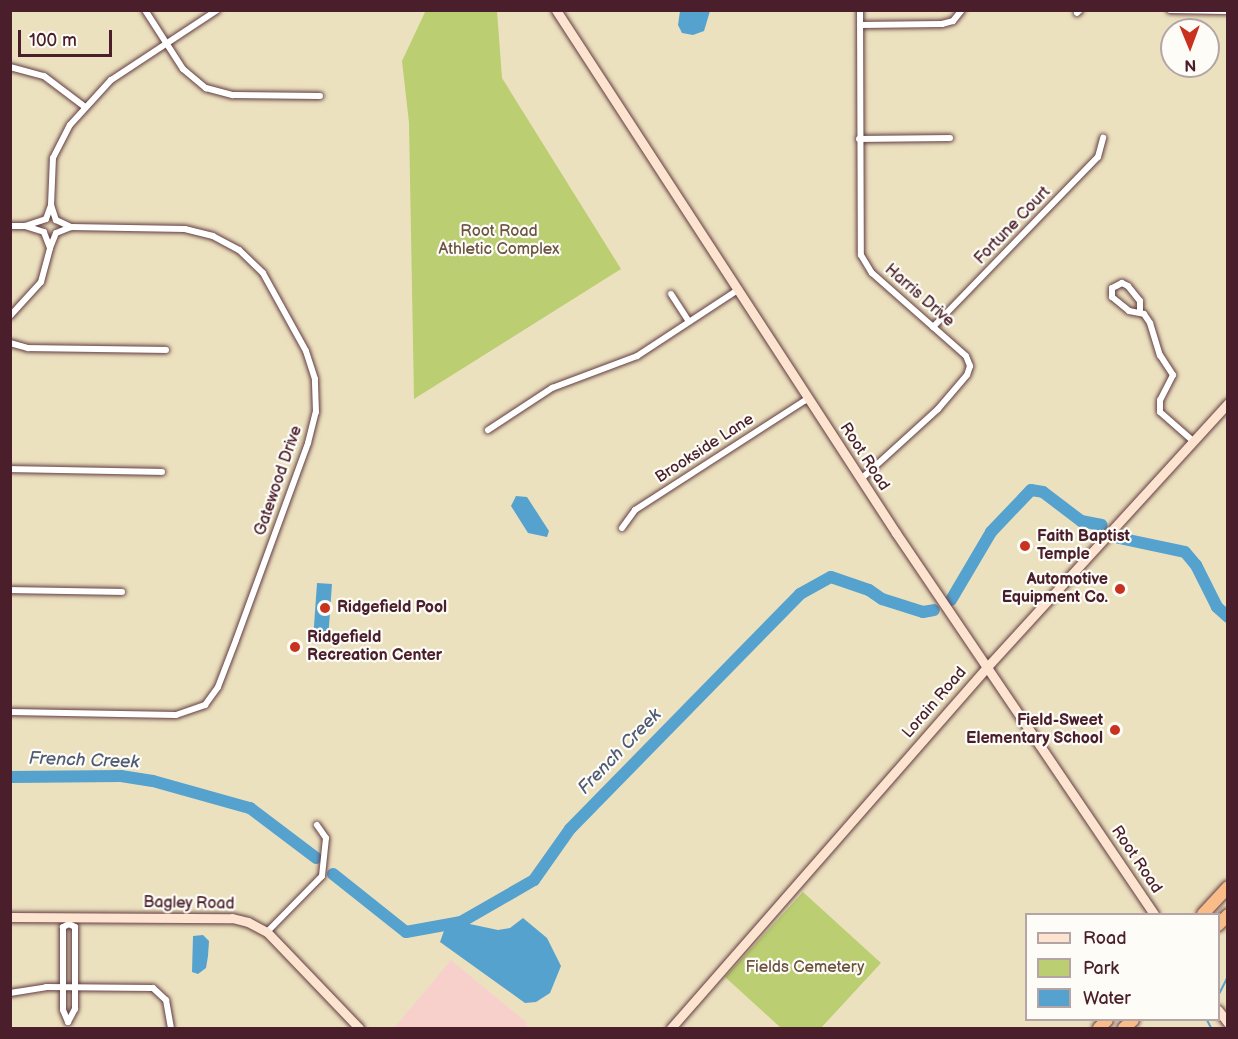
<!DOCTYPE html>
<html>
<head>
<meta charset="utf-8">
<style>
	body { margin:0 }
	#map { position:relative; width:1238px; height:1039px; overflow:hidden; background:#ece1bf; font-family:"Balsamiq Sans",sans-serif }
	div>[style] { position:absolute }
	.built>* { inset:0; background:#f7d0cc }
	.green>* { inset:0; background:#bbce72 }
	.water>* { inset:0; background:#56a2ce; transform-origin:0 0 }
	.stream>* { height:2px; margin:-1px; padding:0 1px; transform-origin:1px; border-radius:1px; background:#56a2ce }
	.river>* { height:12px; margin:-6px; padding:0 6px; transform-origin:6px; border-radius:6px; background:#56a2ce }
	.roads { filter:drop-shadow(0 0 2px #623c41) drop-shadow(0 0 2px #623c41) }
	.street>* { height:6px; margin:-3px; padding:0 3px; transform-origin:3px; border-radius:3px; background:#fff }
	.secondary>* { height:9px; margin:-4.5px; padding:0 4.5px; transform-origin:4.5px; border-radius:4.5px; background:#fde4d0 }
	.highway>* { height:12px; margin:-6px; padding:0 6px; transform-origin:6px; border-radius:6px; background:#f9bc89 }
	.dots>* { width:16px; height:16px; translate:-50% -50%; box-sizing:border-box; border:3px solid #fdfcf7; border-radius:50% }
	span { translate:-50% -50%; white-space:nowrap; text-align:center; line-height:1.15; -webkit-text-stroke:4.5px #fdfcf7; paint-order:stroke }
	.street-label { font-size:16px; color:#4a1f2b }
	.park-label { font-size:16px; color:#6c5440 }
	.poi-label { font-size:16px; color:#4a1f2b; font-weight:700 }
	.left { translate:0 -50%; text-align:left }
	.right { translate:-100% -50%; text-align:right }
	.water-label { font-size:18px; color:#4f5a74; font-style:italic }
	.frame { position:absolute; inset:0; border:12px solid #4a1f2b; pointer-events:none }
	.legend { position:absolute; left:1025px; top:913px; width:195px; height:108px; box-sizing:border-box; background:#fdfcf7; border:2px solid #b5a4a5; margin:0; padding:8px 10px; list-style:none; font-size:18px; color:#4a1f2b }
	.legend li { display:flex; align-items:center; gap:12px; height:30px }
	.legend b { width:30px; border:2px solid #b5a4a5 }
	.north { position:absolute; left:1160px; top:18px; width:60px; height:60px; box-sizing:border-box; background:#fdfcf7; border:2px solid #b5a4a5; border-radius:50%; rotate:179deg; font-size:16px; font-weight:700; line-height:24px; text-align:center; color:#4a1f2b }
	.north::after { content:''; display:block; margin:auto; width:21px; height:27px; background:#c8321e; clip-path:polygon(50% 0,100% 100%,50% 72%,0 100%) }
	.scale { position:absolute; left:18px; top:30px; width:94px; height:27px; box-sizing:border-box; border:3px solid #4a1f2b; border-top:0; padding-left:8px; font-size:18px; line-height:21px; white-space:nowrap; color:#4a1f2b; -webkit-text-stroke:4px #fdfcf7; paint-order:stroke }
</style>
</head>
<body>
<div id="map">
	<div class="built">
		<i style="clip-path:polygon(451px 960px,525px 1021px,527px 1028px,394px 1028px)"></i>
	</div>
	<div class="green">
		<i style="clip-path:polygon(426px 10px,497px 11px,502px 78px,621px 269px,414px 399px,409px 123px,402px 61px)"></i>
		<i style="clip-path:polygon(803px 892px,881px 963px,821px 1028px,781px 1028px,725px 977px)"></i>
	</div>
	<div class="water">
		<i style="clip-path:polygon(680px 11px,710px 11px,704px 31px,693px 35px,682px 33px,678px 25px)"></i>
		<i style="clip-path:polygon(516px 496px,527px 497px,549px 531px,547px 537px,528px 533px,511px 506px)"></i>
		<i style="left:317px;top:583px;width:15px;height:50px;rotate:4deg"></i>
		<i style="clip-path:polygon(523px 918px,547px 938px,561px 966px,550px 993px,536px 1002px,525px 1003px,440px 942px,445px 928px,465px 923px,498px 930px,510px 928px)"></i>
		<i style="clip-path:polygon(203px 935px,209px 941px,208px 956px,206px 968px,198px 974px,192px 972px,193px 936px)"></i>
	</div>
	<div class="stream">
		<i style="left:1218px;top:996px;width:22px;rotate:-63deg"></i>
		<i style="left:1207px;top:1020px;width:9px;rotate:63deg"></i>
	</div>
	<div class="river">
		<i style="left:1119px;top:538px;width:67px;rotate:12deg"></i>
		<i style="left:1185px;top:552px;width:17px;rotate:50deg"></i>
		<i style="left:1196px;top:565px;width:47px;rotate:63.4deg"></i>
		<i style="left:1217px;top:607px;width:15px;rotate:42deg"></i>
		<i style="left:951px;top:600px;width:79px;rotate:-59.5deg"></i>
		<i style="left:991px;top:532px;width:58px;rotate:-46.4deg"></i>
		<i style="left:1031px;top:490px;width:12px;rotate:9deg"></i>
		<i style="left:1043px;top:492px;width:48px;rotate:37.3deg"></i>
		<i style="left:1081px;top:521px;width:21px;rotate:11deg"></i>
		<i style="left:10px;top:777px;width:111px;rotate:-0.5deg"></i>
		<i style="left:121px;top:776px;width:32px;rotate:9deg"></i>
		<i style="left:153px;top:781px;width:101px;rotate:15.6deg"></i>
		<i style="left:250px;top:808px;width:83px;rotate:37.1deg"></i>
		<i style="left:333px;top:874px;width:93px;rotate:38.5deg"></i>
		<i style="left:406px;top:932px;width:56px;rotate:-10.3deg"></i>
		<i style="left:461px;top:922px;width:84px;rotate:-29.9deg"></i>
		<i style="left:534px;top:880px;width:62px;rotate:-54.8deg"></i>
		<i style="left:570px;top:829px;width:329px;rotate:-45.6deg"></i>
		<i style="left:800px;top:594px;width:35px;rotate:-29deg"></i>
		<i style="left:831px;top:577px;width:40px;rotate:18.9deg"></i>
		<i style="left:869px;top:590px;width:16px;rotate:35deg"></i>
		<i style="left:882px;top:599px;width:43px;rotate:17.6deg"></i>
		<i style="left:923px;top:612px;width:11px;rotate:-10deg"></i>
	</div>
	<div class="roads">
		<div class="street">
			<i style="left:145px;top:10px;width:70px;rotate:57.2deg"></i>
			<i style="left:183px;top:69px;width:30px;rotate:40deg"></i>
			<i style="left:206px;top:88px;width:28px;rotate:15deg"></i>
			<i style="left:233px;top:95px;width:87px;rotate:0.7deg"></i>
			<i style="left:860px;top:10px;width:245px;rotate:89.8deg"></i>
			<i style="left:861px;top:255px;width:21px;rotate:59deg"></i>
			<i style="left:872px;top:273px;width:125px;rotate:41.4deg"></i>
			<i style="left:966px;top:356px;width:11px;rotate:68deg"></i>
			<i style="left:970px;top:366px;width:9px;rotate:108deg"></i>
			<i style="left:967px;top:375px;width:45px;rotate:130.5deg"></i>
			<i style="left:938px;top:409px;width:104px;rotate:137.7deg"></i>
			<i style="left:1170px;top:10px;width:58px;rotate:1deg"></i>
			<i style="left:1077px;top:13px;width:4px;rotate:-45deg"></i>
			<i style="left:860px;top:25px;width:82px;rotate:-0.7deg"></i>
			<i style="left:942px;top:24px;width:11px;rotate:-15deg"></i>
			<i style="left:953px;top:21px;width:14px;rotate:-51deg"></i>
			<i style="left:10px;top:67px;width:35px;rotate:15deg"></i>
			<i style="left:44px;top:76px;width:51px;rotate:37.1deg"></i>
			<i style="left:859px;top:139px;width:91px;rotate:-0.6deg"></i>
			<i style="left:51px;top:205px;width:47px;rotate:-87.6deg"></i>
			<i style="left:53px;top:158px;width:37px;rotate:-63deg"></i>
			<i style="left:70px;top:125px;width:61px;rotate:-47.7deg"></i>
			<i style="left:111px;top:80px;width:127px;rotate:-33.4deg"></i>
			<i style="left:51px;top:205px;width:16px;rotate:72deg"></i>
			<i style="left:56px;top:220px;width:17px;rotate:25deg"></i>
			<i style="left:71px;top:227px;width:16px;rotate:158deg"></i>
			<i style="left:56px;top:233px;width:16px;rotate:112deg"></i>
			<i style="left:50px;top:248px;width:17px;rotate:-111deg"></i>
			<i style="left:44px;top:232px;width:20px;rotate:-162deg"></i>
			<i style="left:25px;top:226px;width:22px;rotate:-18deg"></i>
			<i style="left:46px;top:219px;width:15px;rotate:-70deg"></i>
			<i style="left:10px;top:226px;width:15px"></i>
			<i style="left:671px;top:294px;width:33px;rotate:57deg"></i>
			<i style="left:1140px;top:311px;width:10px;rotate:-90deg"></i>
			<i style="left:1140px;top:301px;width:19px;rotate:-129deg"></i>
			<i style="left:1128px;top:286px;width:7px;rotate:-153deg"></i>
			<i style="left:1122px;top:283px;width:11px;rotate:153deg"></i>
			<i style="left:1112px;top:288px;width:9px;rotate:90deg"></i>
			<i style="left:1112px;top:297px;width:22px;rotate:39deg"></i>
			<i style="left:1129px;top:311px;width:15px;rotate:11deg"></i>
			<i style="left:1144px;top:314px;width:11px;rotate:56deg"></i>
			<i style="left:1150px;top:323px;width:34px;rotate:73deg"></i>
			<i style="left:1160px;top:355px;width:24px;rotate:57deg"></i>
			<i style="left:1173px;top:375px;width:28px;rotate:117deg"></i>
			<i style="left:1160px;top:400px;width:12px;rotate:90deg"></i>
			<i style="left:1160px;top:412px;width:44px;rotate:41.3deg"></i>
			<i style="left:10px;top:316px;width:46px;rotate:-47.6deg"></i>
			<i style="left:41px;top:282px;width:35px;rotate:-75deg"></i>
			<i style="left:933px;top:327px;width:237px;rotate:-45.9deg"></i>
			<i style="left:1098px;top:157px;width:20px;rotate:-75deg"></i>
			<i style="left:10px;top:343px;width:19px;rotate:16deg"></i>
			<i style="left:28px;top:348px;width:138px;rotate:0.8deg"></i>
			<i style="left:488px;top:430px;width:77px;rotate:-33.3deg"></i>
			<i style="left:552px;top:388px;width:91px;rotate:-20.6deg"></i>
			<i style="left:637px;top:356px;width:121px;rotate:-33.2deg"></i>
			<i style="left:10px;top:469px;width:152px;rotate:1.1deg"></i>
			<i style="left:622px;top:528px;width:22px;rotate:-54deg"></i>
			<i style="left:635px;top:510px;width:207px;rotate:-32.8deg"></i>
			<i style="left:10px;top:590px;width:112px;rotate:1deg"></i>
			<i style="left:10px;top:712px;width:166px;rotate:1deg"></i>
			<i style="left:176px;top:715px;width:31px;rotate:-19deg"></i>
			<i style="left:205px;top:705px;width:22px;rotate:-54deg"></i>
			<i style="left:218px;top:687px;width:50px;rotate:-69deg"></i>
			<i style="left:236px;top:640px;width:210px;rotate:-69.9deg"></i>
			<i style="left:308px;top:443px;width:32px;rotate:-76deg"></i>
			<i style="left:316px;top:412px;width:33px;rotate:-92deg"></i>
			<i style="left:315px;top:379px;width:29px;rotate:-108deg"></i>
			<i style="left:306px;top:351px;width:89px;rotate:-118.9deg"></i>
			<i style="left:263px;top:273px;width:33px;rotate:-136deg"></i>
			<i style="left:239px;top:250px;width:30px;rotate:-152deg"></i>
			<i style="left:213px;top:236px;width:29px;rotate:-166deg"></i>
			<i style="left:185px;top:229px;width:114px;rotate:-179deg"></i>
			<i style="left:69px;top:924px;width:7px;rotate:153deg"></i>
			<i style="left:63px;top:927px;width:83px;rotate:90deg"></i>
			<i style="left:63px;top:1010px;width:13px;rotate:67deg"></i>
			<i style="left:68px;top:1022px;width:15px;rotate:-62deg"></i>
			<i style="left:75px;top:1009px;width:82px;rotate:-90deg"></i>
			<i style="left:75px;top:927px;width:7px;rotate:-153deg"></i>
			<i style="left:69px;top:924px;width:6px;rotate:-90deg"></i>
			<i style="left:267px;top:932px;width:78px;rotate:-45.5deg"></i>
			<i style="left:322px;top:876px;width:38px;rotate:-84deg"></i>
			<i style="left:326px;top:838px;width:16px;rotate:-125deg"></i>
			<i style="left:10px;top:993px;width:36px;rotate:-9deg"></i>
			<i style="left:46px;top:987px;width:107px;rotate:0.5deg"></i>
			<i style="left:153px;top:988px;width:18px;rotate:43deg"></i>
			<i style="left:166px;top:1000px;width:28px;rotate:80deg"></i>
		</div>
		<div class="secondary">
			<i style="left:556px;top:10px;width:624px;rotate:56.97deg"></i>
			<i style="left:896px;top:533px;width:460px;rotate:55.9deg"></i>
			<i style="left:10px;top:917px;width:222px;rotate:0.3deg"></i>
			<i style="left:232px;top:918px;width:16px;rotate:14deg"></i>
			<i style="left:248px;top:922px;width:21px;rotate:28deg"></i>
			<i style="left:267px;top:932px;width:133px;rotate:46.2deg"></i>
			<i style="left:1218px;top:1010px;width:16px;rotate:52deg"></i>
			<i style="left:671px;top:1028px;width:481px;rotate:-48.8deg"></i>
			<i style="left:988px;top:666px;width:356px;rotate:-47.6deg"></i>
		</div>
		<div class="highway">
			<i style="left:1203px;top:914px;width:37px;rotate:-47deg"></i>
			<i style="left:1218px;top:925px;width:14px;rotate:-45deg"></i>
			<i style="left:1099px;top:1028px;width:11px;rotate:-45deg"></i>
			<i style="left:1124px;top:1028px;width:12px;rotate:-42deg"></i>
		</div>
	</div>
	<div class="dots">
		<i style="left:1025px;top:546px;background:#c8321e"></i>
		<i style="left:1120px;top:589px;background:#c8321e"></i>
		<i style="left:325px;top:608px;background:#c8321e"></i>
		<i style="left:295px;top:647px;background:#c8321e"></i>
		<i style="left:1115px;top:730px;background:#c8321e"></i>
	</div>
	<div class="street-label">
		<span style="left:1013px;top:226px;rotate:-46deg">Fortune Court</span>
		<span style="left:919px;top:296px;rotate:41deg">Harris Drive</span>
		<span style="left:705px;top:449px;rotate:-33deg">Brookside Lane</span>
		<span style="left:864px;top:457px;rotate:57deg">Root Road</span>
		<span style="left:279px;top:481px;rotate:-71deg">Gatewood Drive</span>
		<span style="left:935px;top:703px;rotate:-49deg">Lorain Road</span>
		<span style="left:1136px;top:860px;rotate:56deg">Root Road</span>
		<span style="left:189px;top:904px;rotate:1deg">Bagley Road</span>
	</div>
	<div class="park-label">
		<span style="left:499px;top:241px">Root Road<br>Athletic Complex</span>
		<span style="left:805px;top:968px">Fields Cemetery</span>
	</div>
	<div class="poi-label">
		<span class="left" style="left:1037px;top:546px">Faith Baptist<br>Temple</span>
		<span class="right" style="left:1108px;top:589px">Automotive<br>Equipment Co.</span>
		<span class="left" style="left:337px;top:608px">Ridgefield Pool</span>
		<span class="left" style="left:307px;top:647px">Ridgefield<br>Recreation Center</span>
		<span class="right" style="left:1103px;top:730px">Field-Sweet<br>Elementary School</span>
	</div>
	<div class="water-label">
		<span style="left:620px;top:752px;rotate:-46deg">French Creek</span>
		<span style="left:84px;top:761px;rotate:2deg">French Creek</span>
	</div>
	<div class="frame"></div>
	<ul class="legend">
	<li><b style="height:8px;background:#fde4d0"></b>Road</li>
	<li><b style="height:16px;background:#bbce72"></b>Park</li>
	<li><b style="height:16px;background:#56a2ce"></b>Water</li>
	</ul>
	<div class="north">N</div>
	<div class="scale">100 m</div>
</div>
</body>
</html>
